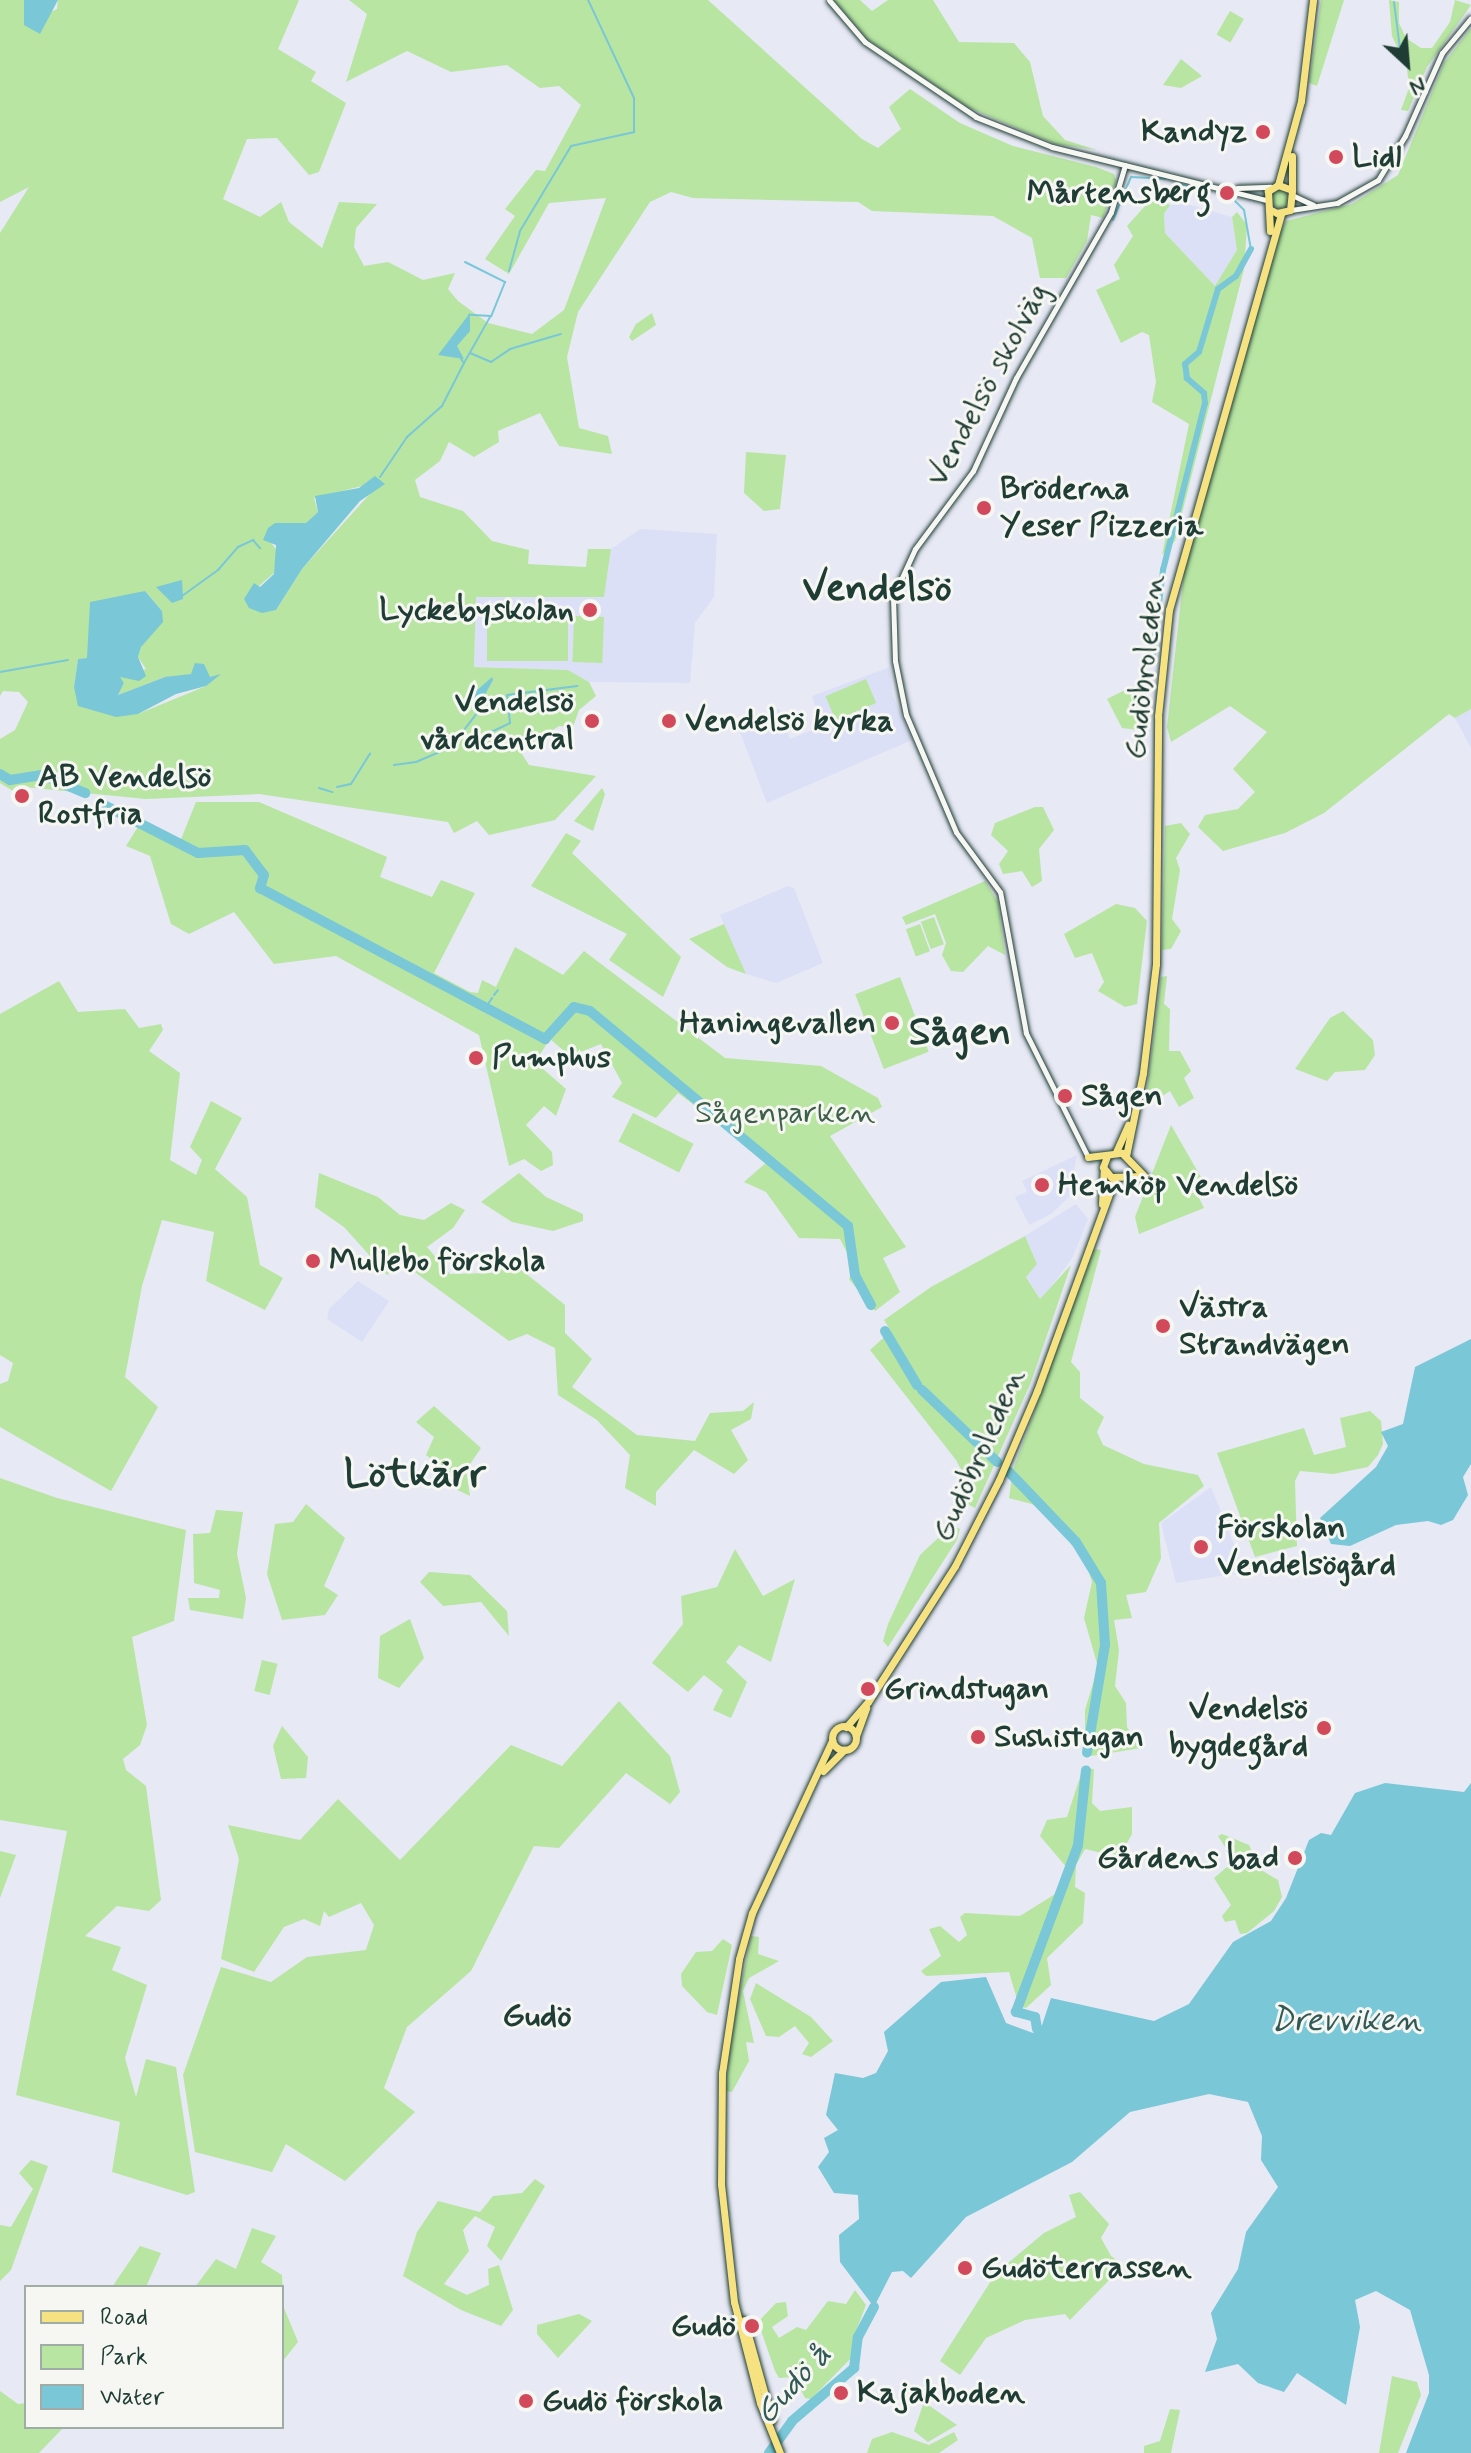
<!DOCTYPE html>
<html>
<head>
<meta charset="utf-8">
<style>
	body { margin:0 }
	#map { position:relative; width:1471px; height:2453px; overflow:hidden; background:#e7e9f5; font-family:Mynerve,sans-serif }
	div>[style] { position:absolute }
	.built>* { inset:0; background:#dce0f7 }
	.green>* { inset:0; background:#b8e5a2; transform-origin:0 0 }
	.round { border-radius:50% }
	.water>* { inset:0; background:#79c7d7 }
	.stream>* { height:2px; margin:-1px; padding:0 1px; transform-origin:1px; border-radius:1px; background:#79c7d7 }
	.canal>* { height:6px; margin:-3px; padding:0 3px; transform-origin:3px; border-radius:3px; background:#79c7d7 }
	.river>* { height:10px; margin:-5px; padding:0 5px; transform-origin:5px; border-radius:5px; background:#79c7d7 }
	.roads { filter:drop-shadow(0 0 2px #1f3d34) drop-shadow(0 0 2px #1f3d34) }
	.minor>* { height:5px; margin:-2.5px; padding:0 2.5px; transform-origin:2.5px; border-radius:2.5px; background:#f6f6f2 }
	.major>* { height:7px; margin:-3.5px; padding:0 3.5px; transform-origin:3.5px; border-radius:3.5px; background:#f6e281 }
	.major>.ring { margin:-3.5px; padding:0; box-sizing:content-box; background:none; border:7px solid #f6e281; border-radius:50% }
	.dots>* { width:22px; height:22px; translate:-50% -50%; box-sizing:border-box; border:4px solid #f6f6f2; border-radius:50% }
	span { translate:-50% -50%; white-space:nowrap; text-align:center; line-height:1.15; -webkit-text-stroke:6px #f6f6f2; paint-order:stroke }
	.poi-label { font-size:32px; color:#1f3d34; font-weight:700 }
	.right { translate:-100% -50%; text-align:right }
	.left { translate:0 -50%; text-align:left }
	.street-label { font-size:32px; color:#1f3d34 }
	.park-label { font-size:32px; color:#3e5f4a }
	.neighbourhood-label { font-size:34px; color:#1f3d34; font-weight:700 }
	.water-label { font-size:34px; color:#315955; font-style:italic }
	.district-label { font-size:40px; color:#1f3d34; font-weight:700 }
	.legend { position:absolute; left:24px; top:2285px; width:260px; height:144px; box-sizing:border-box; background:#f6f6f2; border:2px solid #a0aca6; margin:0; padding:10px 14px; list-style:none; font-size:24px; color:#1f3d34 }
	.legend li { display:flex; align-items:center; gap:16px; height:40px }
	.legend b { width:40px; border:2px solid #a0aca6 }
	.north { position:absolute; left:1367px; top:24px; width:80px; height:80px; -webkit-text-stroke:6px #f6f6f2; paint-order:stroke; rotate:154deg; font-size:22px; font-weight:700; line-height:32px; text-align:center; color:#1f3d34 }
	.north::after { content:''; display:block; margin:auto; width:28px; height:36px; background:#1f3d34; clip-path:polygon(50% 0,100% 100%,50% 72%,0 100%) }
</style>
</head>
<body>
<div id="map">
	<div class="built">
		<i style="clip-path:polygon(1187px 204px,1232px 217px,1237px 250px,1216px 287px,1165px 233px,1164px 214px,1170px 205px)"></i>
		<i style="clip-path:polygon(640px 529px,717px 534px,714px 597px,695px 623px,690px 683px,589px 682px,568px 670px,474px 667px,476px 596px,604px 597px,611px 549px)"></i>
		<i style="clip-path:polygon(890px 667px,893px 696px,912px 740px,767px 803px,738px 727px,779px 709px,790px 739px,822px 726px,812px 696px)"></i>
		<i style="clip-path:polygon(1471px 709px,1471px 748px,1455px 718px)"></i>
		<i style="clip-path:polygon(788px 886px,794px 888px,823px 963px,776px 983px,746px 974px,720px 915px)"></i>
		<i style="clip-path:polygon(1077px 1155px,1069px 1197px,1051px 1214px,1029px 1225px,1015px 1197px,1027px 1192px,1022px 1181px)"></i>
		<i style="clip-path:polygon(1076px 1204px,1088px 1219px,1073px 1257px,1041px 1300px,1026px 1276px,1037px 1264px,1025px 1236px)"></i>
		<i style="clip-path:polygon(358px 1281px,389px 1301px,362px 1342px,327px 1319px,329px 1309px)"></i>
		<i style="clip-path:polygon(1211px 1487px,1245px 1572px,1176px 1583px,1161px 1523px)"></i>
	</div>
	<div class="green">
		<i style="clip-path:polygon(evenodd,0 0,24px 0,24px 25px,57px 9px,58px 0,299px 0,278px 49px,316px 72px,311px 81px,346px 103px,333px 136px,319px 172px,309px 175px,277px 138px,247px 139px,223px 199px,260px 217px,281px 202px,289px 222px,322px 248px,339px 202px,377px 204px,356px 228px,354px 247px,364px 266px,388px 262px,423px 280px,455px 273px,448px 289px,458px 301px,488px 323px,532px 334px,564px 310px,606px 198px,549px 203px,509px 274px,485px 259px,515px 216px,505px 209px,536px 170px,545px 171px,581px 105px,559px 86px,540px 88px,507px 65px,451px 72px,407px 51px,346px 82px,367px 14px,349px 0,708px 0,862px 139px,878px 148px,901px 129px,889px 107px,910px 89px,960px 123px,1013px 146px,1096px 167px,1114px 174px,1116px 181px,1103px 218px,1091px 215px,1087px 241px,1066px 278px,1040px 278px,1032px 238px,993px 216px,872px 211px,858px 202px,693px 198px,671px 192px,650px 202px,578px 312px,567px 357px,579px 428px,608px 436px,612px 454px,559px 446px,540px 413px,498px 431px,499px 442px,474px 457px,449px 442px,440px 461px,415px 480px,420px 497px,463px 511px,492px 541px,529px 550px,528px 564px,586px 567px,588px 549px,611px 549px,604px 597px,476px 597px,474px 667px,568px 670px,589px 682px,596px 696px,579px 710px,573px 727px,559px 726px,520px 751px,529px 765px,596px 776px,555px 820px,489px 835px,477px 821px,454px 833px,448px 822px,259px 794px,146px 799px,24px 787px,13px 791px,0 783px,0 739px,15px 730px,28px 702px,19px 692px,3px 691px,0 696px,0 233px,29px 187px,0 202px,0 0,370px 484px,378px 485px,302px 569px,276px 610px,244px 599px,274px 573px,277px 551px,270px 541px,275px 523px,306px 523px,318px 512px,314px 498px,370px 484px,0 0,145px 591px,162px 611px,141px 647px,138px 657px,146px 669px,119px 677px,124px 683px,118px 695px,165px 677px,210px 677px,206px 686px,138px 714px,74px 687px,78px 659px,117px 656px,145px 591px)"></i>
		<i style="clip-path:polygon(834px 0,860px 0,872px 11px,888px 0,933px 0,959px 42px,1014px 43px,1030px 62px,1043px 116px,1065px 140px,1097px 150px,1055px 144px,969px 108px,867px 39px)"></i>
		<i style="clip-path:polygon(1321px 0,1344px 0,1317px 86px,1309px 83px)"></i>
		<i style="clip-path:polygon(1389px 0,1399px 2px,1399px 23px,1406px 38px,1421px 48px,1432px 48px,1450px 22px,1455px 0,1471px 5px,1427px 67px,1408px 111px,1401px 110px,1409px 88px,1407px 68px,1392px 36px)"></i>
		<i style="left:1230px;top:11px;width:16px;height:27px;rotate:30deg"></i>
		<i style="clip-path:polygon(1471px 28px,1471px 709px,1455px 718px,1449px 714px,1324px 813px,1285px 833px,1223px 851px,1198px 827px,1205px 815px,1238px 809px,1255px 792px,1233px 769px,1267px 732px,1230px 706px,1171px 742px,1167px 727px,1184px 572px,1280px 233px,1286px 221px,1352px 204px,1398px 175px,1444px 63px)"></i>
		<i style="clip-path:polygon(1181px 59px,1202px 76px,1181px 88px,1163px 85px)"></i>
		<i class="round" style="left:1271px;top:190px;width:18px;height:18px"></i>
		<i style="clip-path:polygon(1154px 196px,1170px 205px,1164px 214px,1165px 233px,1215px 286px,1237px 250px,1232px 217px,1237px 212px,1247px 225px,1244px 269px,1175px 541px,1162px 555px,1189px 424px,1152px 402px,1156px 382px,1149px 335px,1142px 332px,1121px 343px,1096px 290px,1120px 279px,1114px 265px,1133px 236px,1127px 226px)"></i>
		<i style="clip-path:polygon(652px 313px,656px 325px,632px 341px,629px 337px,636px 324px)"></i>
		<i style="clip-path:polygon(746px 452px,786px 455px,780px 509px,764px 511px,744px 493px)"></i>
		<i style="left:487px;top:614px;width:81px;height:47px"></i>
		<i style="left:574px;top:616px;width:30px;height:46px;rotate:2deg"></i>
		<i style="left:866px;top:679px;width:26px;height:44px;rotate:67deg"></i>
		<i style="clip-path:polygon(1133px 686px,1146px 686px,1146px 731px,1122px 728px,1107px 699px)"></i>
		<i style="clip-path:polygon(602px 788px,605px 794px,593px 831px,574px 821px)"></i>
		<i style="clip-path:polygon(196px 802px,259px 802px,387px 857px,380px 877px,432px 897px,441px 880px,475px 893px,434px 973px,470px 992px,478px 993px,482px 980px,496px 987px,515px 947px,563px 975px,584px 951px,725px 1058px,821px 1066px,878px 1098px,882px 1107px,830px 1136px,906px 1247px,883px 1258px,900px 1292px,875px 1311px,849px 1279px,854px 1266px,840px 1239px,799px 1238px,766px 1192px,744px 1182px,768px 1161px,678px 1093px,656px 1118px,612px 1097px,622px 1083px,601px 1044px,570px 1056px,550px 1039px,535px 1062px,566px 1089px,556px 1116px,544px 1106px,526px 1125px,552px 1152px,553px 1165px,541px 1171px,524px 1159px,509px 1166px,479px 1035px,336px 956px,274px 964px,234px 912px,189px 934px,171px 924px,150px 856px,126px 846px,139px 825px,179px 844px)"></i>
		<i style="clip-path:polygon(1035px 807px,1043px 807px,1054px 830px,1039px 849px,1042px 881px,1032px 887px,1022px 871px,1003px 874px,999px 864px,1008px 851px,991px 835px,995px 823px)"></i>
		<i style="clip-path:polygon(1181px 823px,1190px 834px,1176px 858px,1180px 870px,1172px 919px,1181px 931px,1171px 949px,1162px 950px,1165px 826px)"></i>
		<i style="clip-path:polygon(566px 833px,581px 841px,572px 853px,681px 957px,663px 997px,609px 960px,627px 934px,531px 886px)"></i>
		<i style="clip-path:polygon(985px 881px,998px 902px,1005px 955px,988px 946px,963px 972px,951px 971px,942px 955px,946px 943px,935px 914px,906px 925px,902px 917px)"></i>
		<i style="clip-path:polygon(1116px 904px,1135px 908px,1147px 921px,1137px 1004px,1125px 1007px,1098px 991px,1104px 982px,1092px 953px,1075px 958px,1064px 934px)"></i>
		<i style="left:934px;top:917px;width:29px;height:14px;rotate:70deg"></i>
		<i style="clip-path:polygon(724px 924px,743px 967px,746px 974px,727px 967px,689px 939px)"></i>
		<i style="left:920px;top:924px;width:29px;height:15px;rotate:70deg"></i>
		<i style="clip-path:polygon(1167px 976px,1164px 1004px,1170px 1009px,1169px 1051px,1180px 1051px,1191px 1071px,1184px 1078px,1194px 1098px,1179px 1107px,1170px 1091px,1155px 1101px,1146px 1097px,1161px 977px)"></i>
		<i style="left:900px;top:977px;width:80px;height:48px;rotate:69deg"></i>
		<i style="clip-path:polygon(59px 981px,78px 1012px,125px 1009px,139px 1028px,161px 1024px,163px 1030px,149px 1051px,180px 1073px,170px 1160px,196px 1175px,202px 1160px,190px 1147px,211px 1101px,242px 1118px,215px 1169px,247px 1197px,260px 1265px,283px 1278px,265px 1310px,206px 1281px,214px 1232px,162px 1220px,142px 1286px,125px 1377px,158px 1407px,111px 1491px,0 1427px,0 1384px,8px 1381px,13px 1363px,0 1355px,0 1014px)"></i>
		<i style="clip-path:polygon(1343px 1011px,1373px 1040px,1375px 1055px,1365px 1070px,1335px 1072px,1327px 1081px,1295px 1069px,1330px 1018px)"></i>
		<i style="left:633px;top:1113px;width:68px;height:32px;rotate:27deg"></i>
		<i style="clip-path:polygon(1171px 1125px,1206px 1186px,1199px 1198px,1204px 1208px,1139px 1234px,1135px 1217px)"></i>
		<i style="clip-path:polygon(319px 1173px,378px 1197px,400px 1215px,424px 1220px,451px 1203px,465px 1210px,453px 1228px,427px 1247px,450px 1274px,491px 1273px,514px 1264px,565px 1305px,565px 1333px,592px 1359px,572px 1387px,637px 1435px,695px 1441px,710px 1413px,743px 1411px,754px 1402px,751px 1419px,731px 1430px,748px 1460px,734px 1474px,694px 1450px,656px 1492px,656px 1506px,625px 1488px,630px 1455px,597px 1420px,558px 1395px,555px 1348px,527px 1334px,509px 1341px,401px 1262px,387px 1275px,344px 1227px,315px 1207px)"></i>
		<i style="clip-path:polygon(519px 1173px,546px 1197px,583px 1214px,583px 1221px,553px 1231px,512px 1222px,481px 1202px)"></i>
		<i style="clip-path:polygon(1025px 1236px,1037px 1264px,1026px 1277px,1040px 1299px,1071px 1265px,1031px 1382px,975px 1508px,964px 1502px,965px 1477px,956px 1460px,870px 1350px,891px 1331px,884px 1320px,931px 1287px)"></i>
		<i style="clip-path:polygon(1094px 1249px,1101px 1250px,1071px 1362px,1080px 1372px,1080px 1398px,1104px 1417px,1097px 1432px,1103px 1445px,1144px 1464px,1198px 1475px,1204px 1486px,1159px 1523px,1161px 1558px,1146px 1592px,1126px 1595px,1132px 1618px,1114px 1620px,1119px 1650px,1115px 1686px,1126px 1703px,1127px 1727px,1141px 1748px,1091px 1756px,1085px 1744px,1085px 1710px,1098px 1667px,1084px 1618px,1092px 1582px,1077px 1536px,1039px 1506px,1009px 1498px,1013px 1470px)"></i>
		<i style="clip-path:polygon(434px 1406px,481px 1448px,466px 1470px,470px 1496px,447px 1485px,448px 1472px,426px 1455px,434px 1437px,416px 1422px)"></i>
		<i style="clip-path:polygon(1370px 1411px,1381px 1421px,1383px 1444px,1378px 1455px,1368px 1467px,1333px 1474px,1300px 1471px,1295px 1481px,1297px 1546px,1255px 1557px,1217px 1453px,1304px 1428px,1314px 1455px,1346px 1447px,1340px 1418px)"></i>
		<i style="clip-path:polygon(0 1478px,57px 1498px,186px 1530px,174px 1621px,132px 1637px,147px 1725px,140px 1745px,123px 1759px,126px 1770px,146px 1786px,161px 1900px,149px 1911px,117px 1906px,85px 1936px,121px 1947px,112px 1970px,147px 1985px,125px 2058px,136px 2097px,146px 2059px,176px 2067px,195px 2192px,187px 2195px,112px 2172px,120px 2122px,16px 2095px,67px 1831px,0 1820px)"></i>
		<i style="clip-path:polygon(306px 1504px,345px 1538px,324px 1586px,338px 1595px,325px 1615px,282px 1620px,267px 1574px,275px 1524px,293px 1522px)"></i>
		<i style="clip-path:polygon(216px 1510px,243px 1512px,237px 1554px,246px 1598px,243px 1619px,190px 1610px,188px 1598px,219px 1598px,220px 1590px,194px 1583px,193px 1534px,210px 1533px)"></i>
		<i style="clip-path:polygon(952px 1525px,960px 1529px,957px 1540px,888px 1647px,883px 1641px,888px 1624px,920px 1555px)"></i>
		<i style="clip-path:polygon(735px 1549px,763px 1596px,795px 1579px,771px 1662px,739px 1645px,726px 1662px,747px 1682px,731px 1718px,713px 1710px,723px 1690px,704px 1675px,688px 1692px,652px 1663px,683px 1624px,681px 1596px,717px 1587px)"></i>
		<i style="clip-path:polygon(429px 1572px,470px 1575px,507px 1611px,509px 1636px,481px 1602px,443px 1606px,420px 1582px)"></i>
		<i style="clip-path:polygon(410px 1619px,424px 1658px,399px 1688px,378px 1678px,380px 1636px)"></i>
		<i style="left:262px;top:1660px;width:16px;height:32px;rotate:14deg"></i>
		<i style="clip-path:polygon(619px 1701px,670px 1756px,680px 1792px,670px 1804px,626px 1773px,559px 1848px,534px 1846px,471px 1971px,407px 2027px,384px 2088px,415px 2112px,345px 2181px,286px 2144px,272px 2172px,195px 2152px,183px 2075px,221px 1967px,271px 1982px,307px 1957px,366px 1950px,374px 1925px,361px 1903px,329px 1917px,324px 1911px,320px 1926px,304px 1919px,284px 1927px,254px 1972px,221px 1959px,239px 1859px,228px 1825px,300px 1840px,338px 1799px,400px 1860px,511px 1745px,562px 1766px)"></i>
		<i style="clip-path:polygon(282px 1726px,308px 1757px,306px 1778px,281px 1779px,273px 1746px)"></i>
		<i style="clip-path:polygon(1083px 1768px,1094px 1769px,1092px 1803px,1100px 1811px,1132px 1807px,1132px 1834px,1119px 1857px,1085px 1849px,1076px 1865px,1075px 1887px,1085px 1893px,1083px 1923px,1047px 1958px,1051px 1985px,1026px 2008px,1019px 2006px,1009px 1972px,926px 1976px,921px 1971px,941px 1956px,929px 1929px,940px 1926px,959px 1942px,967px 1935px,960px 1917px,965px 1913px,1020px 1916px,1060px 1891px,1068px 1869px,1040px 1836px,1047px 1820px,1067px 1817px)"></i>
		<i style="clip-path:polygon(1222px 1834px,1249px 1845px,1261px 1870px,1278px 1880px,1282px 1897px,1274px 1911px,1247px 1933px,1240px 1934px,1235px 1920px,1225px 1922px,1222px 1916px,1231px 1905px,1214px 1878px,1234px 1861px,1218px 1836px)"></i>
		<i style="clip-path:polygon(0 1851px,16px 1855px,0 1898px)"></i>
		<i style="clip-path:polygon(751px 1936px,759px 1937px,758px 1954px,779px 1961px,749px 1978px,743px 1991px,754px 2043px,746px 2042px,749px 2061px,732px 2092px,726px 2091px,730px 2040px)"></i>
		<i style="clip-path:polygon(723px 1939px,732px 1945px,717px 2015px,707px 2012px,682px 1986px,681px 1974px,696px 1952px,712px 1951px)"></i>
		<i style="clip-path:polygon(756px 1983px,811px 2017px,833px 2041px,811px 2057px,802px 2054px,809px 2043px,795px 2026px,779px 2037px,766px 2036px,750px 1999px)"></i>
		<i style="clip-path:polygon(31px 2160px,48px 2166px,11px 2270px,0 2281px,0 2225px,11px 2227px,33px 2189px,19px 2173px)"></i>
		<i style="clip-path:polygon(535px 2179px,545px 2186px,501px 2261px,487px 2246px,495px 2227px,475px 2216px,463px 2230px,469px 2251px,444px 2284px,467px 2295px,489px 2285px,488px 2269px,499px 2265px,513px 2310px,501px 2326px,461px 2310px,403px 2276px,417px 2232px,438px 2201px,480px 2212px,493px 2196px,522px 2193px)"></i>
		<i style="clip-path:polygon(1080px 2192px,1109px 2224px,1101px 2238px,1111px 2256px,1124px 2265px,1070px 2320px,1065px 2314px,1025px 2320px,986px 2338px,960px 2375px,940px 2361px,996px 2273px,1044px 2233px,1076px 2217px,1069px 2195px)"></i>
		<i style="clip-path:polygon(252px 2228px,276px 2236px,261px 2262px,282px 2275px,284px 2308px,298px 2342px,282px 2362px,282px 2287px,195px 2287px,216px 2259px,236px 2269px)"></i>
		<i style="clip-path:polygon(140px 2246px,161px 2253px,146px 2287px,112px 2287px)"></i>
		<i style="clip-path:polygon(855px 2290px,866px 2305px,853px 2339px,852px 2357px,811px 2399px,805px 2398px,794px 2377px,779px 2378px,775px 2371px,758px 2322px,776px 2303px,786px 2302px,788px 2316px,772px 2327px,779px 2338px,797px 2327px,806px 2330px,828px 2301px,846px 2304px)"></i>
		<i style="clip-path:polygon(579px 2314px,592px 2321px,558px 2358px,537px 2334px,537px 2325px)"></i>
		<i style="clip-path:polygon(1392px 2376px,1417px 2382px,1421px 2395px,1398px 2453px,1379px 2453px)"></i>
		<i style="clip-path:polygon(0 2391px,18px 2404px,26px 2403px,26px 2427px,64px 2427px,39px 2453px,0 2453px)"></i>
		<i style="clip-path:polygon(924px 2402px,957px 2425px,928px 2442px,914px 2431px)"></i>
		<i style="clip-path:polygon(1170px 2409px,1180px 2410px,1171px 2453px,1144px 2453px,1144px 2446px,1160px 2441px)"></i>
		<i style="clip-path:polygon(892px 2432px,929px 2445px,954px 2432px,958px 2440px,939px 2453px,867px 2453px,872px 2439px)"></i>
	</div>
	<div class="water">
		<i style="clip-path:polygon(24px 0,58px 0,40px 34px,24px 25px)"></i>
		<i style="clip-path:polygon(470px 313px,470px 331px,457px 346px,464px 359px,438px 355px)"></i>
		<i style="clip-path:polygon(375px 476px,385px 484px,360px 501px,302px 569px,276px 610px,262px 613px,249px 608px,244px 599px,254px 583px,260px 587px,274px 574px,276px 545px,263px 540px,268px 528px,275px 523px,306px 523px,318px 512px,315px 496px,359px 488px)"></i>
		<i style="clip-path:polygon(182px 580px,183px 599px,172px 603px,156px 587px)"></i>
		<i style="clip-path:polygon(145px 591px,162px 611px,163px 622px,141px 647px,138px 657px,146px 676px,139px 681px,120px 677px,124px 683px,118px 695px,165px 677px,191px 674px,195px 663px,204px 664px,210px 677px,221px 674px,206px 686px,176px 694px,138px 714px,116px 717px,78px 706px,74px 687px,78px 659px,87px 658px,90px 602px)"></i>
		<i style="clip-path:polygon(492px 677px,493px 680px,475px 713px,474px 693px)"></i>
		<i style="clip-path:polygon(1471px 1339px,1471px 1464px,1463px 1477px,1468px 1495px,1453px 1520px,1441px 1525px,1428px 1521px,1396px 1525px,1350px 1546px,1331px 1544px,1320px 1518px,1376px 1467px,1388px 1446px,1381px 1432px,1403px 1424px,1415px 1367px)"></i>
		<i style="clip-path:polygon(1385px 1783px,1464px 1792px,1471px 1783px,1471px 2453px,1406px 2453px,1429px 2393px,1429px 2375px,1410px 2310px,1376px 2291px,1355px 2300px,1360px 2327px,1346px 2405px,1297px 2373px,1284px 2392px,1258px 2383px,1238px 2364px,1205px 2372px,1217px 2339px,1211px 2313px,1238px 2269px,1246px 2232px,1278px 2187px,1261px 2160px,1262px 2136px,1248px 2102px,1209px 2094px,1130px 2112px,1072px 2162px,966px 2217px,911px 2278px,903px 2271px,892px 2272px,874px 2307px,840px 2262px,839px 2235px,859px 2219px,858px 2195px,834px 2193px,818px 2167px,829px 2152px,824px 2138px,838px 2130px,826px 2115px,835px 2073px,863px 2078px,876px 2073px,888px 2051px,884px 2032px,941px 1982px,986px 1977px,1006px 2023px,1033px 2033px,1042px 2025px,1051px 1998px,1154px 2021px,1189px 2004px,1233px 1942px,1271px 1921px,1286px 1898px,1309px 1840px,1321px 1833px,1331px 1835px,1355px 1793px)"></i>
	</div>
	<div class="stream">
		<i style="left:1394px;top:2px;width:47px;rotate:82.7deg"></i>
		<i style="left:1176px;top:183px;width:34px;rotate:15deg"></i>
		<i style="left:1234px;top:200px;width:14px;rotate:45deg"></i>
		<i style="left:1244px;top:210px;width:40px;rotate:80deg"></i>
		<i style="left:1113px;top:220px;width:47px;rotate:-67.3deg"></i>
		<i style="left:1131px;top:177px;width:34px;rotate:3deg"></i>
		<i style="left:465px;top:262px;width:45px;rotate:26.6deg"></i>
		<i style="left:505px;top:282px;width:37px;rotate:112deg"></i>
		<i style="left:491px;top:316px;width:22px;rotate:-177deg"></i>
		<i style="left:509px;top:271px;width:41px;rotate:-74.6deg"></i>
		<i style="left:520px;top:231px;width:99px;rotate:-59deg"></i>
		<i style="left:571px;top:146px;width:65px;rotate:-12.5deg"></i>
		<i style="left:634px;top:132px;width:34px;rotate:-90deg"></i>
		<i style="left:634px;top:98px;width:108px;rotate:-115.1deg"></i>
		<i style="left:470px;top:353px;width:23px;rotate:23deg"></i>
		<i style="left:491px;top:362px;width:23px;rotate:-34deg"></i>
		<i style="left:510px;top:349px;width:53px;rotate:-16.4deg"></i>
		<i style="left:464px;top:363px;width:53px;rotate:-60.5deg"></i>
		<i style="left:380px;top:477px;width:48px;rotate:-56deg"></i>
		<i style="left:407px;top:437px;width:47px;rotate:-41.5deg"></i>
		<i style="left:442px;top:406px;width:48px;rotate:-62.9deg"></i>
		<i style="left:464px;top:363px;width:5px;rotate:-127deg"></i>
		<i style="left:182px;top:596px;width:44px;rotate:-35.8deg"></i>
		<i style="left:218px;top:570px;width:30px;rotate:-49deg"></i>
		<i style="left:238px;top:547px;width:17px;rotate:-25deg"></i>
		<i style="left:253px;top:540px;width:11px;rotate:49deg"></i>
		<i style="left:0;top:672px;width:69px;rotate:-10deg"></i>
		<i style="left:489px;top:733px;width:23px;rotate:-25deg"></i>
		<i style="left:510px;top:723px;width:28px;rotate:-96deg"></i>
		<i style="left:507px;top:695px;width:71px;rotate:-7.3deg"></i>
		<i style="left:394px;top:765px;width:22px;rotate:-8deg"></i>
		<i style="left:416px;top:762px;width:38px;rotate:-23deg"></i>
		<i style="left:451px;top:747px;width:43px;rotate:-52.6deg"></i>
		<i style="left:337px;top:787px;width:14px;rotate:-12deg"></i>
		<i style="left:351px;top:784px;width:36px;rotate:-58deg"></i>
		<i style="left:319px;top:788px;width:14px;rotate:17deg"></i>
		<i style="left:494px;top:995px;width:6px;rotate:-51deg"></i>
		<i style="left:486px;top:1007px;width:11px;rotate:-56deg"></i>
	</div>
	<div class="canal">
		<i style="left:1153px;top:654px;width:85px;rotate:-83.2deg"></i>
		<i style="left:1163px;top:570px;width:172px;rotate:-75.9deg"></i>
		<i style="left:1205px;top:403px;width:10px;rotate:-96deg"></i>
		<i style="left:1204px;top:393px;width:23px;rotate:-139deg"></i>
		<i style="left:1187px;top:378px;width:14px;rotate:-98deg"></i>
		<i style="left:1185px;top:364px;width:18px;rotate:-41deg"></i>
		<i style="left:1199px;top:352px;width:66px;rotate:-73.2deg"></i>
		<i style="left:1218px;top:289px;width:22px;rotate:-36deg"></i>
		<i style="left:1236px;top:276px;width:31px;rotate:-61deg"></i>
	</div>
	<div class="river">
		<i style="left:0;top:774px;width:12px;rotate:31deg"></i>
		<i style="left:10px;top:780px;width:32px;rotate:-9deg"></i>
		<i style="left:42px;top:775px;width:47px;rotate:22.7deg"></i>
		<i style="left:100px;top:803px;width:110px;rotate:27deg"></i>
		<i style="left:198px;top:853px;width:47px;rotate:-3.7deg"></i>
		<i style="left:245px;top:850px;width:31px;rotate:53deg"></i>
		<i style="left:264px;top:875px;width:14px;rotate:107deg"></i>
		<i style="left:260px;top:888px;width:323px;rotate:27.9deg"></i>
		<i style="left:545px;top:1039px;width:43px;rotate:-47.8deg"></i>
		<i style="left:574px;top:1007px;width:16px;rotate:14deg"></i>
		<i style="left:590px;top:1011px;width:336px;rotate:39.8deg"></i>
		<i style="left:848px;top:1226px;width:49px;rotate:81.9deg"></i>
		<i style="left:855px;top:1275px;width:34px;rotate:62deg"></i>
		<i style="left:885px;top:1331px;width:63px;rotate:59.3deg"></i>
		<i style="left:922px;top:1390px;width:104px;rotate:43.8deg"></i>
		<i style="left:1008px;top:1471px;width:98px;rotate:46.2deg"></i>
		<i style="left:1076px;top:1542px;width:48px;rotate:58.6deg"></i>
		<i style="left:1101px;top:1583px;width:62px;rotate:86.3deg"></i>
		<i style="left:1105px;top:1645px;width:109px;rotate:99.5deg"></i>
		<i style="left:1037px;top:2029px;width:12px;rotate:-99deg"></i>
		<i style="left:1035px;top:2017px;width:20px;rotate:-165deg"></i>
		<i style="left:1016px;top:2012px;width:178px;rotate:-69.6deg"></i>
		<i style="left:1078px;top:1845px;width:75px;rotate:-83.9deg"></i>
		<i style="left:769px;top:2453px;width:39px;rotate:-54deg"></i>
		<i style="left:792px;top:2421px;width:82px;rotate:-40.5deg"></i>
		<i style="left:854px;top:2368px;width:31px;rotate:-83deg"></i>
		<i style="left:858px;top:2337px;width:34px;rotate:-62deg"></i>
	</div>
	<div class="roads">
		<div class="minor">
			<i style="left:829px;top:0;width:55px;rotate:49.4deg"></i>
			<i style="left:865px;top:42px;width:134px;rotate:34deg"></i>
			<i style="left:976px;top:117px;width:82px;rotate:21.5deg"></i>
			<i style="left:1052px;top:147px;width:220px;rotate:13.9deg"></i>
			<i style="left:1237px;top:188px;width:34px;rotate:-2deg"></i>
			<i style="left:1294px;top:196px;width:21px;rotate:25deg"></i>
			<i style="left:1291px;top:210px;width:47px;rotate:-8.7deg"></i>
			<i style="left:1337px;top:203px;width:47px;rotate:-29.3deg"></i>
			<i style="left:1378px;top:180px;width:52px;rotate:-58.5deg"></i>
			<i style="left:1405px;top:136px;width:91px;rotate:-66deg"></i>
			<i style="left:1442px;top:53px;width:45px;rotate:-50.4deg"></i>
			<i style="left:1088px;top:1157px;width:139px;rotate:-116.6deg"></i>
			<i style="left:1026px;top:1033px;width:143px;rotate:-100.4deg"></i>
			<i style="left:1000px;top:892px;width:74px;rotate:-126.3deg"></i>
			<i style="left:956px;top:832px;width:127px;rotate:-113.1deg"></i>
			<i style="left:906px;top:715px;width:55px;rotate:-101.5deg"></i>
			<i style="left:895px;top:661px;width:64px;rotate:-91.8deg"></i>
			<i style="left:893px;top:597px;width:53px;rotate:-65.4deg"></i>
			<i style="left:915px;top:549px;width:97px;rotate:-53.4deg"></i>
			<i style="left:973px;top:471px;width:102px;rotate:-65.2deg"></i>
			<i style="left:1016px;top:378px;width:191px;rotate:-60.2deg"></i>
			<i style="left:1111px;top:212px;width:49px;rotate:-73.4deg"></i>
		</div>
		<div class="major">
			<i style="left:1278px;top:185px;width:87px;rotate:-74.7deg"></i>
			<i style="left:1301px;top:101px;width:102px;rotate:-83.2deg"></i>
			<i style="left:1292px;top:190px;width:34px;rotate:-90deg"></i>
			<i style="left:1269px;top:209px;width:9px;rotate:27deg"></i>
			<i style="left:1277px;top:213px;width:13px;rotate:-13deg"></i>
			<i style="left:1290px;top:210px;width:20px;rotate:-84deg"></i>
			<i style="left:1292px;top:190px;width:15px;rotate:-160deg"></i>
			<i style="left:1278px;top:185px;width:12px;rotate:149deg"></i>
			<i style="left:1268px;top:191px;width:40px;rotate:87.1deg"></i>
			<i style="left:1116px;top:1152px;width:30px;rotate:-66deg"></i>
			<i style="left:1107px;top:1156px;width:12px;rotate:110deg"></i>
			<i style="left:1103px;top:1167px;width:13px;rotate:51deg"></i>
			<i style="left:1111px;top:1177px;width:32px;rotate:-2deg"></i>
			<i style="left:1126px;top:1156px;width:85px;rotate:-78.4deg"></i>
			<i style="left:1143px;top:1073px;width:110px;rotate:-83.2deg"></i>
			<i style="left:1156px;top:964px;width:248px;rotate:-89.5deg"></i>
			<i style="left:1158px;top:716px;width:107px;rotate:-84.1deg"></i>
			<i style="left:1169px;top:610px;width:412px;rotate:-74.2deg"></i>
			<i style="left:1088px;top:1157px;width:34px;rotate:-7deg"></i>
			<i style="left:1122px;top:1153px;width:32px;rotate:46deg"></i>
			<i style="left:1102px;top:1204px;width:34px;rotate:-87deg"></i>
			<i class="ring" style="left:832px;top:1726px;width:17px;height:17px"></i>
			<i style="left:846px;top:1727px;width:33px;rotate:-49deg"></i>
			<i style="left:868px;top:1702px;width:161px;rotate:-57.4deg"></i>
			<i style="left:955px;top:1566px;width:97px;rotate:-62.9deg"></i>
			<i style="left:999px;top:1480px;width:97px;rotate:-66.9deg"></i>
			<i style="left:1037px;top:1391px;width:227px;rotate:-69.9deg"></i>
			<i style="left:856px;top:1736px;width:30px;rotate:-70deg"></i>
			<i style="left:823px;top:1771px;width:30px;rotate:-45deg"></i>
			<i style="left:744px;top:2320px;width:104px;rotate:74.4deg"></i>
			<i style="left:780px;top:2453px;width:54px;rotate:-111.8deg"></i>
			<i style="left:760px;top:2403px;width:104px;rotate:-104.4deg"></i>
			<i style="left:734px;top:2302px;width:119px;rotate:-96.3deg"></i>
			<i style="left:721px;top:2184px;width:111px;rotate:-89.5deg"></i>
			<i style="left:722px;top:2073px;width:115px;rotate:-81.5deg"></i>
			<i style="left:739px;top:1959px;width:48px;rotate:-74.2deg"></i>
			<i style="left:752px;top:1913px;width:190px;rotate:-65.1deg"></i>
		</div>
	</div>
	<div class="dots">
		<i style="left:1263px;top:132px;background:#d1495b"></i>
		<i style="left:1336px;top:157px;background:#d1495b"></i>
		<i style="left:1227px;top:193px;background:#d1495b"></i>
		<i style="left:984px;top:508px;background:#d1495b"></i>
		<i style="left:590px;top:610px;background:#d1495b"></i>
		<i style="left:592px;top:721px;background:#d1495b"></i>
		<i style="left:669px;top:721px;background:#d1495b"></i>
		<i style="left:22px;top:796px;background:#d1495b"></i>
		<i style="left:892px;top:1023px;background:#d1495b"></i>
		<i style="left:476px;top:1058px;background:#d1495b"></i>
		<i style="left:1065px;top:1096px;background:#d1495b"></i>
		<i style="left:1042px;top:1185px;background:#d1495b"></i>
		<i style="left:313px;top:1261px;background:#d1495b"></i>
		<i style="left:1163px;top:1326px;background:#d1495b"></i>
		<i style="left:1201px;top:1547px;background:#d1495b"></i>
		<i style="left:868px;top:1689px;background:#d1495b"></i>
		<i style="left:1324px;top:1728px;background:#d1495b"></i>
		<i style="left:978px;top:1737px;background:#d1495b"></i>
		<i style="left:1295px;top:1858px;background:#d1495b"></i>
		<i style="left:965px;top:2268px;background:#d1495b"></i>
		<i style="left:752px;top:2326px;background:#d1495b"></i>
		<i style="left:841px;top:2393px;background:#d1495b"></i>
		<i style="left:526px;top:2401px;background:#d1495b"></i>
	</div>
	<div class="poi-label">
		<span class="right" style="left:1247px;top:132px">Kandyz</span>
		<span class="left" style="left:1352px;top:157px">Lidl</span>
		<span class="right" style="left:1211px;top:193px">Mårtensberg</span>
		<span class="left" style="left:1000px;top:508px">Bröderna<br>Yeser Pizzeria</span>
		<span class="right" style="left:574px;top:610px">Lyckebyskolan</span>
		<span class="right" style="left:574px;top:721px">Vendelsö<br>vårdcentral</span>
		<span class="left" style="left:685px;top:721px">Vendelsö kyrka</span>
		<span class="left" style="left:38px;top:796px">AB Vendelsö<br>Rostfria</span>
		<span class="right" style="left:876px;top:1023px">Haningevallen</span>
		<span class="left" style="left:492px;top:1058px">Pumphus</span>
		<span class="left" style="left:1081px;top:1096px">Sågen</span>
		<span class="left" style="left:1058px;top:1185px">Hemköp Vendelsö</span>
		<span class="left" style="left:329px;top:1261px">Mullebo förskola</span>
		<span class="left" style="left:1179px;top:1326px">Västra<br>Strandvägen</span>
		<span class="left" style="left:1217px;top:1547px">Förskolan<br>Vendelsögård</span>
		<span class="left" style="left:884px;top:1689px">Grindstugan</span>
		<span class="right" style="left:1308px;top:1728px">Vendelsö<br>bygdegård</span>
		<span class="left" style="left:994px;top:1737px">Sushistugan</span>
		<span class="right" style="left:1279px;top:1858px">Gårdens bad</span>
		<span class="left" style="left:981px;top:2268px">Gudöterrassen</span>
		<span class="right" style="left:736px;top:2326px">Gudö</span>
		<span class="left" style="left:857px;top:2393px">Kajakboden</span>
		<span class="left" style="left:542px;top:2401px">Gudö förskola</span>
	</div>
	<div class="street-label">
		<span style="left:988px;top:385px;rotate:-62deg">Vendelsö skolväg</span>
		<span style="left:1145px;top:667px;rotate:-84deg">Gudöbroleden</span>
		<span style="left:979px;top:1455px;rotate:-66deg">Gudöbroleden</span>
	</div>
	<div class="park-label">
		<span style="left:785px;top:1113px">Sågenparken</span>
	</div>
	<div class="neighbourhood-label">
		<span style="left:537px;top:2017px">Gudö</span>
	</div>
	<div class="water-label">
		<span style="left:1346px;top:2021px">Drevviken</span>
		<span style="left:793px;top:2384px;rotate:-48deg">Gudö å</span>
	</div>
	<div class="district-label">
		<span style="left:877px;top:589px">Vendelsö</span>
		<span style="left:960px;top:1033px">Sågen</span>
		<span style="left:415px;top:1475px">Lötkärr</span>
	</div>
	<ul class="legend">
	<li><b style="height:10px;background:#f6e281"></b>Road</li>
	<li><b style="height:22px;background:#b8e5a2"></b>Park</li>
	<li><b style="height:22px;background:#79c7d7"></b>Water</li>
	</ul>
	<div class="north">N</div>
</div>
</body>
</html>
